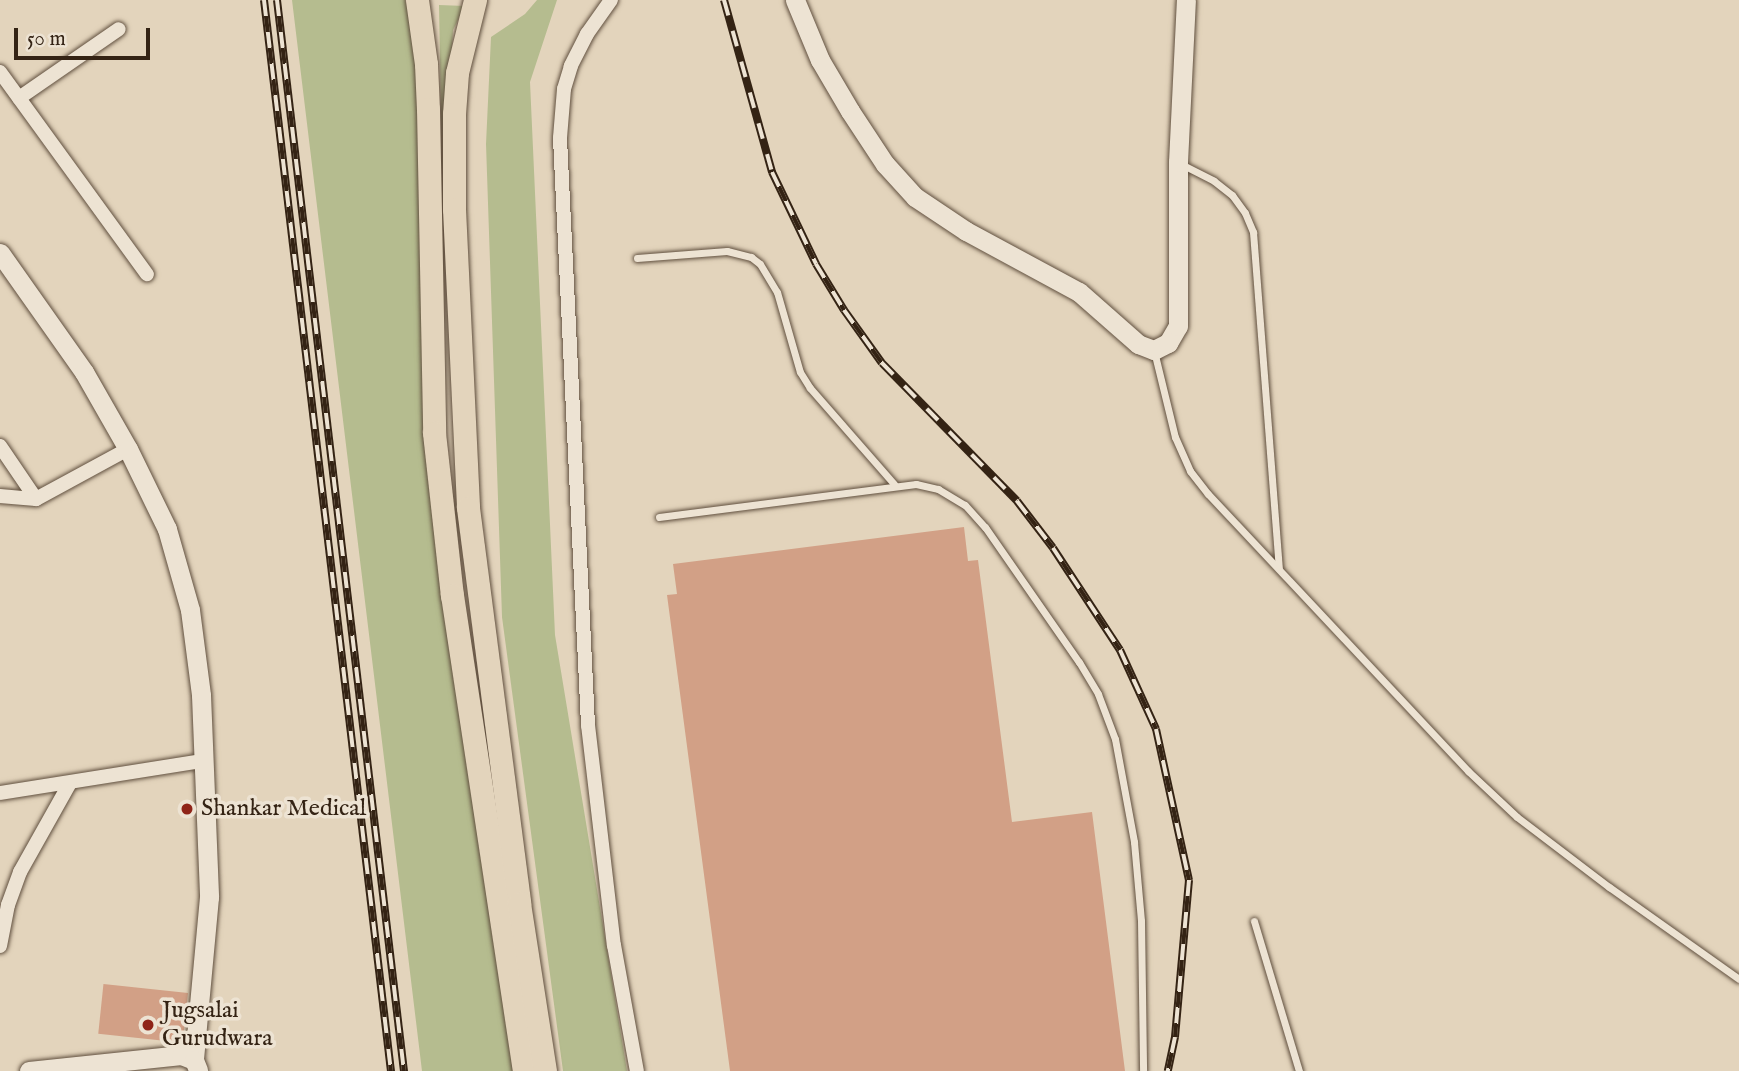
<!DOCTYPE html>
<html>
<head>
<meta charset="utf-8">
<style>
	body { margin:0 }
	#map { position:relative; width:1739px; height:1071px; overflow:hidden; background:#e3d4bc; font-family:"IM FELL English",serif }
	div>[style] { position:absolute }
	.green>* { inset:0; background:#b5bc8f }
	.building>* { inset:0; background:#d2a086; transform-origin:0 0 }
	.roads { filter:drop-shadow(0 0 2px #604f3e) drop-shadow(0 0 2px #604f3e) }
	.lane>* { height:7px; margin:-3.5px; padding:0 3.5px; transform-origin:3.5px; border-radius:3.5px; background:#ede3d3 }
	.street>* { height:14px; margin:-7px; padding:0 7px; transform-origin:7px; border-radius:7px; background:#ede3d3 }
	.secondary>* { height:19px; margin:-9.5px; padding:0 9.5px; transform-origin:9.5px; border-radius:9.5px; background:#ede3d3 }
	.primary>* { height:23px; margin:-11.5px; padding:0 11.5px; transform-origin:11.5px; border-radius:11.5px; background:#e3d4bc }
	.rail>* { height:8px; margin-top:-4px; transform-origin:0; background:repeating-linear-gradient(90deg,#ede3d3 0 16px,#342314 0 32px); box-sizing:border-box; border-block:2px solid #342314 }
	.dots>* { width:19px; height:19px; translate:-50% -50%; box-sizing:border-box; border:4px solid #ede3d3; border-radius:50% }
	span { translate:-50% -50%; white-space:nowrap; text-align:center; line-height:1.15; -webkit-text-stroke:7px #ede3d3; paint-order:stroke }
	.poi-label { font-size:24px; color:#342314 }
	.left { translate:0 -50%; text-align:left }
	.scale { position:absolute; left:14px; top:28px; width:136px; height:32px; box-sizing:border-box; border:4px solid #342314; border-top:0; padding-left:9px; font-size:21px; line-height:24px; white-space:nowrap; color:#342314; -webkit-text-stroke:5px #ede3d3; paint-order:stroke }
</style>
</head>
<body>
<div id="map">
	<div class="green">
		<i style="clip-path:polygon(292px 0,405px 0,417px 39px,430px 441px,516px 1071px,422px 1071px)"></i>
		<i style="clip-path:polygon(537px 0,557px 0,530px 82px,555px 635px,627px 1071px,563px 1071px,502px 617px,486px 144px,491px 37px,525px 14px)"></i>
		<i style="clip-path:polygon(439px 5px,465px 6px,453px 30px,443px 223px)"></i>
	</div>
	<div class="building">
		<i style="clip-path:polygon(964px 527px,968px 561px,978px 560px,1012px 822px,1092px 812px,1125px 1071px,730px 1071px,667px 595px,677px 594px,673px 564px)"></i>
		<i style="left:188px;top:993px;width:50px;height:85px;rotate:96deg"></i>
	</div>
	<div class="roads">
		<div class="lane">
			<i style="left:1179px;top:163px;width:39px;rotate:27deg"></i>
			<i style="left:1214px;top:181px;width:23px;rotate:38deg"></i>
			<i style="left:1232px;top:195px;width:22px;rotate:54deg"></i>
			<i style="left:1245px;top:213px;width:21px;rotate:67deg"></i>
			<i style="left:1253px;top:232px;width:337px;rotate:85.6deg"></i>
			<i style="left:637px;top:258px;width:90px;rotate:-4.4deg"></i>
			<i style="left:727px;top:251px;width:25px;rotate:14deg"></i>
			<i style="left:751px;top:257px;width:11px;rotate:38deg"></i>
			<i style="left:760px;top:264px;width:33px;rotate:59deg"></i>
			<i style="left:777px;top:292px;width:83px;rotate:74deg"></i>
			<i style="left:800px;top:372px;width:19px;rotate:58deg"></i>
			<i style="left:810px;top:388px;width:129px;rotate:48.8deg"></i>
			<i style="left:1154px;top:351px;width:89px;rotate:76.3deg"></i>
			<i style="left:1175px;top:437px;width:37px;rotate:66deg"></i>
			<i style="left:1190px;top:471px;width:29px;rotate:52deg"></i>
			<i style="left:1208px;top:494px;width:380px;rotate:46.8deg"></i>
			<i style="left:1468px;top:771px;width:67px;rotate:43.2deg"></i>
			<i style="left:1517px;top:817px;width:116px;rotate:37.3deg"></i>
			<i style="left:1609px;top:887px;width:159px;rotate:35.3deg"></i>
			<i style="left:659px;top:517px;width:259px;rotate:-7.3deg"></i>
			<i style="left:916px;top:484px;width:23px;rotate:13deg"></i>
			<i style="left:938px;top:489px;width:31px;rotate:31deg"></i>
			<i style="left:965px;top:505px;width:30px;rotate:48deg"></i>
			<i style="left:985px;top:527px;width:165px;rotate:55.2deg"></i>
			<i style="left:1079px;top:662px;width:37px;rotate:59deg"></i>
			<i style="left:1098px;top:694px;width:48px;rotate:69.3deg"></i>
			<i style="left:1115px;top:739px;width:105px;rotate:79.5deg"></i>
			<i style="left:1134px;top:842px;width:79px;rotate:84.9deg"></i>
			<i style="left:1141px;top:921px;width:150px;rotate:89.2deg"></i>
			<i style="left:1254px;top:921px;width:157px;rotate:73.3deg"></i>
		</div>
		<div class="street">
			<i style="left:611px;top:0;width:42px;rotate:125.2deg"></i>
			<i style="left:587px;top:34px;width:36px;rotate:117deg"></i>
			<i style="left:571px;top:66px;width:24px;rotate:107deg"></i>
			<i style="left:564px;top:89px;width:49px;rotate:94.7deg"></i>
			<i style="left:560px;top:138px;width:588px;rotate:87.27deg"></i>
			<i style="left:588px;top:725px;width:222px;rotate:83.3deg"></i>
			<i style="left:614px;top:945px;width:128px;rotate:79.7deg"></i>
			<i style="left:0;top:72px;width:250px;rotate:54deg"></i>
			<i style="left:19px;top:98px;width:121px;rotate:-34.6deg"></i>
			<i style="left:0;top:446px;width:64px;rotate:55.8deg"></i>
			<i style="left:0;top:496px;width:36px;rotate:5deg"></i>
			<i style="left:36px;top:499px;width:105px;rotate:-28.5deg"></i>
			<i style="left:0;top:793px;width:206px;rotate:-9deg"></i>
			<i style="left:0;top:946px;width:42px;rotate:-79deg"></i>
			<i style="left:8px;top:905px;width:35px;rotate:-70deg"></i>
			<i style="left:20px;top:872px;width:102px;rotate:-60.7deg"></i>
		</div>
		<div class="secondary">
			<i style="left:795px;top:0;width:65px;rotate:67.4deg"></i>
			<i style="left:820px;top:60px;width:59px;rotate:59.5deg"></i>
			<i style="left:850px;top:111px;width:64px;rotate:56.6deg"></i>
			<i style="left:885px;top:164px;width:45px;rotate:47.7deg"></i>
			<i style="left:915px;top:197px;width:61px;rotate:33.7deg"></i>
			<i style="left:966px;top:231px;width:128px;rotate:28.4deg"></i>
			<i style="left:1079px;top:292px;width:79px;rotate:41.4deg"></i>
			<i style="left:1138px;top:344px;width:17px;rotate:21deg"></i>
			<i style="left:1154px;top:350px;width:16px;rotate:-27deg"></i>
			<i style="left:1168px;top:343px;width:20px;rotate:-60deg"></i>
			<i style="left:1178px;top:326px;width:164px;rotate:-90deg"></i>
			<i style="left:1178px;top:162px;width:162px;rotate:-87.2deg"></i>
			<i style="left:0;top:253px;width:146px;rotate:54.8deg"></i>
			<i style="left:84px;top:372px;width:89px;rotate:60.3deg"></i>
			<i style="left:128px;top:449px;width:89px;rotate:64deg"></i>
			<i style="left:167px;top:529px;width:84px;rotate:74.1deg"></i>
			<i style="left:190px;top:610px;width:86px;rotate:82.6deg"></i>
			<i style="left:201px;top:695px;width:202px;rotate:87.7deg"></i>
			<i style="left:209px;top:897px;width:164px;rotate:95.3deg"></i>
			<i style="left:29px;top:1071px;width:153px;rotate:-6deg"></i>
			<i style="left:181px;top:1055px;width:14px;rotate:21deg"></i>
			<i style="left:194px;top:1060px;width:11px;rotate:68deg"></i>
		</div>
		<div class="primary">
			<i style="left:417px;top:0;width:65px;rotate:82deg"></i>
			<i style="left:426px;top:64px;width:45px;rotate:87.5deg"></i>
			<i style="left:428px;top:109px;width:324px;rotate:88.9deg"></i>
			<i style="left:434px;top:433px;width:163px;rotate:83.7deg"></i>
			<i style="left:452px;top:595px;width:481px;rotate:81.4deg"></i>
			<i style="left:475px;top:0;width:75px;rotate:103.9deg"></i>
			<i style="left:457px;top:73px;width:41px;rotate:94.2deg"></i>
			<i style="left:454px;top:114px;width:95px;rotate:90deg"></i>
			<i style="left:454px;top:209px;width:299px;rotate:87.3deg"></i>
			<i style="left:468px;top:508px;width:398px;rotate:82.6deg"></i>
			<i style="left:519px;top:903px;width:170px;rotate:81.2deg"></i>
		</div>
	</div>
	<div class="rail">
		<i style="left:264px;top:0;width:1079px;rotate:83.24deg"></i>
		<i style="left:277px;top:0;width:1079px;rotate:83.24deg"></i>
		<i style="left:724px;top:0;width:179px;rotate:74.4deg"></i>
		<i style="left:772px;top:172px;width:102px;rotate:64.4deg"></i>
		<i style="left:816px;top:264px;width:54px;rotate:58.7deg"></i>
		<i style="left:844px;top:310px;width:65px;rotate:54.4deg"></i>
		<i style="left:882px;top:363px;width:193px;rotate:45.6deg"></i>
		<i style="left:1017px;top:501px;width:59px;rotate:52.5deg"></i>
		<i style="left:1053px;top:548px;width:122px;rotate:56.7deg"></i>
		<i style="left:1120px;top:650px;width:87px;rotate:65.5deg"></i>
		<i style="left:1156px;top:729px;width:155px;rotate:77.7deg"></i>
		<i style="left:1189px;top:880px;width:158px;rotate:95.1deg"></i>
		<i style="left:1175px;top:1037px;width:35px;rotate:102deg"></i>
	</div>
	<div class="dots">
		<i style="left:187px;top:809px;background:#8f2418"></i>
		<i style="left:148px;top:1025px;background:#8f2418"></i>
	</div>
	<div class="poi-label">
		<span class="left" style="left:201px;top:809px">Shankar Medical</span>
		<span class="left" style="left:162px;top:1025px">Jugsalai<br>Gurudwara</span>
	</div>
	<div class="scale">50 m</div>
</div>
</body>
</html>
